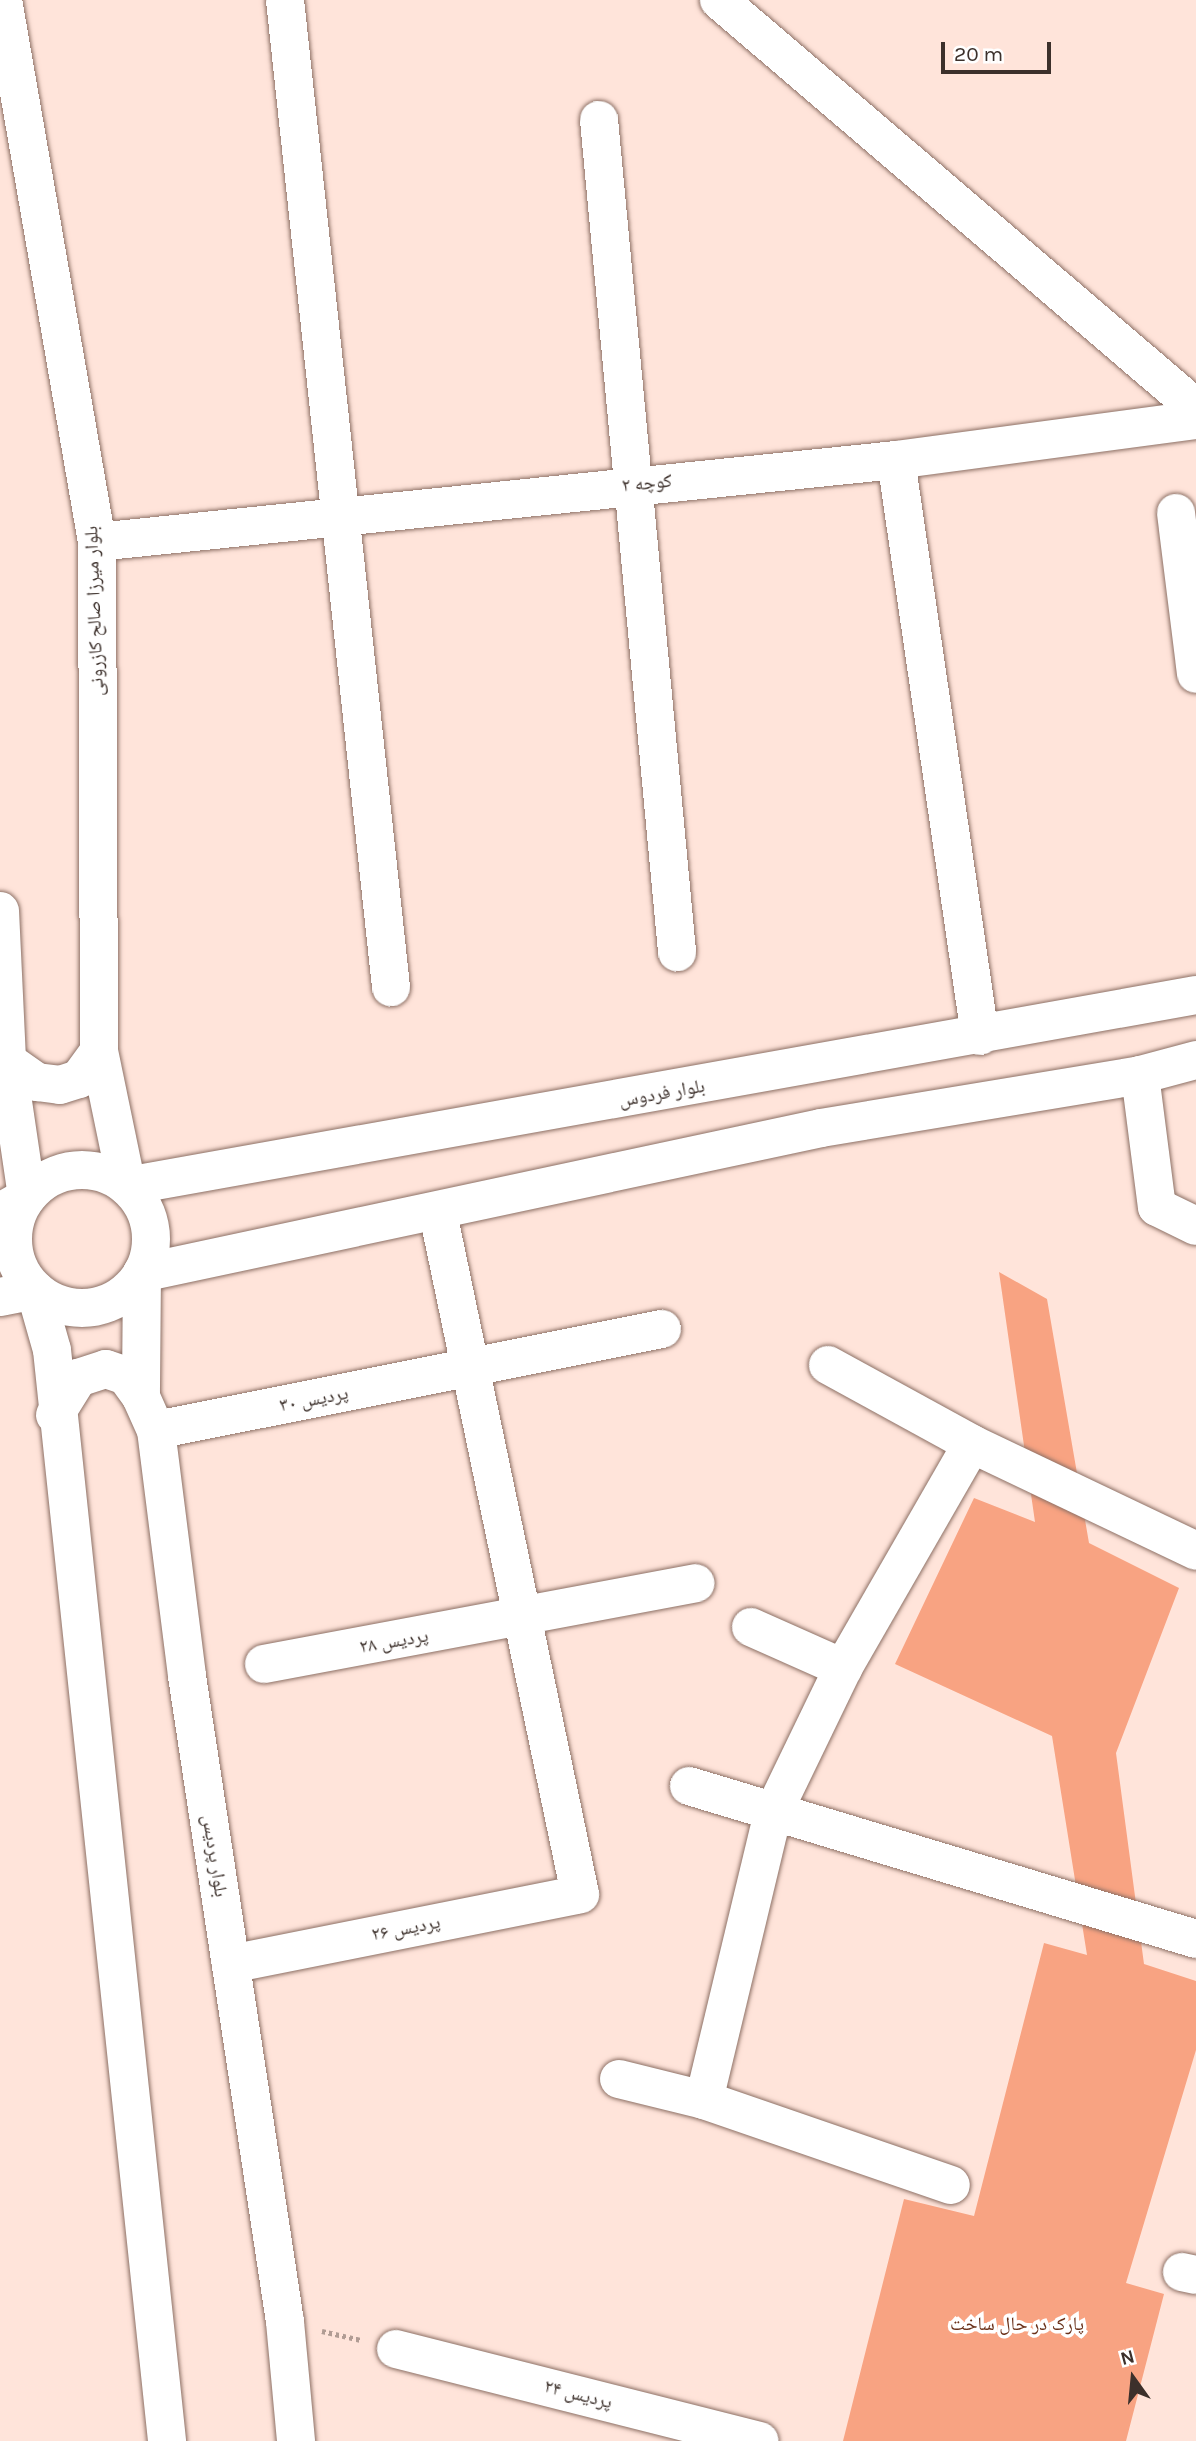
<!DOCTYPE html>
<html>
<head>
<meta charset="utf-8">
<style>
	body { margin:0 }
	#map { position:relative; width:1196px; height:2441px; overflow:hidden; background:#ffe4da; font-family:Karla,"Noto Naskh Arabic",sans-serif }
	div>[style] { position:absolute }
	.green>* { inset:0; background:#f8a382 }
	.path>* { height:4.5px; margin-top:-2.25px; transform-origin:0; background:repeating-linear-gradient(90deg,#b19c94 0 3.5px,transparent 0 7px) }
	.roads { filter:drop-shadow(0 0 2px #8d7065) drop-shadow(0 0 2px #8d7065) }
	.minor>* { height:38px; margin:-19px; padding:0 19px; transform-origin:19px; border-radius:19px; background:#fff }
	.major>* { height:38px; margin:-19px; padding:0 19px; transform-origin:19px; border-radius:19px; background:#fff }
	.major>.ring { margin:-19px; padding:0; box-sizing:content-box; background:none; border:38px solid #fff; border-radius:50% }
	span { translate:-50% -50%; white-space:nowrap; text-align:center; line-height:1.15; -webkit-text-stroke:7px #fff; paint-order:stroke }
	.street-label { font-size:19px; color:#3c302b }
	.park-label { font-size:19px; color:#6a3018 }
	.north { position:absolute; left:1098px; top:2343px; width:70px; height:70px; -webkit-text-stroke:5px #fff; paint-order:stroke; rotate:345deg; font-size:19px; font-weight:700; line-height:28px; text-align:center; color:#3c302b }
	.north::after { content:''; display:block; margin:auto; width:24px; height:32px; background:#3c302b; clip-path:polygon(50% 0,100% 100%,50% 72%,0 100%) }
	.scale { position:absolute; left:941px; top:42px; width:110px; height:32px; box-sizing:border-box; border:4px solid #3c302b; border-top:0; padding-left:9px; font-size:21px; line-height:24px; white-space:nowrap; color:#3c302b; -webkit-text-stroke:5px #fff; paint-order:stroke }
</style>
</head>
<body>
<div id="map">
	<div class="green">
		<i style="clip-path:polygon(999px 1272px,1047px 1299px,1089px 1543px,1179px 1588px,1116px 1753px,1144px 1964px,1196px 1981px,1196px 2050px,1126px 2283px,1164px 2294px,1126px 2441px,843px 2441px,904px 2199px,974px 2216px,1044px 1943px,1087px 1955px,1052px 1736px,895px 1664px,974px 1498px,1035px 1522px)"></i>
	</div>
	<div class="path">
		<i style="left:322px;top:2331px;width:40px;rotate:13deg"></i>
	</div>
	<div class="roads">
		<div class="minor">
			<i style="left:285px;top:0;width:993px;rotate:83.87deg"></i>
			<i style="left:719px;top:0;width:628px;rotate:40.54deg"></i>
			<i style="left:599px;top:120px;width:836px;rotate:84.64deg"></i>
			<i style="left:896px;top:460px;width:582px;rotate:81.7deg"></i>
			<i style="left:1176px;top:513px;width:162px;rotate:82.9deg"></i>
			<i style="left:97px;top:542px;width:803px;rotate:-5.86deg"></i>
			<i style="left:896px;top:460px;width:303px;rotate:-7.6deg"></i>
			<i style="left:1140px;top:1075px;width:133px;rotate:82.7deg"></i>
			<i style="left:1157px;top:1207px;width:43px;rotate:26deg"></i>
			<i style="left:127px;top:1186px;width:1086px;rotate:-10.13deg"></i>
			<i style="left:0;top:1212px;width:31px;rotate:-29deg"></i>
			<i style="left:142px;top:1273px;width:694px;rotate:-12.05deg"></i>
			<i style="left:821px;top:1128px;width:323px;rotate:-9.4deg"></i>
			<i style="left:1140px;top:1075px;width:58px;rotate:-15deg"></i>
			<i style="left:0;top:1297px;width:36px;rotate:-11deg"></i>
			<i style="left:828px;top:1365px;width:164px;rotate:28.7deg"></i>
			<i style="left:972px;top:1444px;width:248px;rotate:25.5deg"></i>
			<i style="left:156px;top:1430px;width:516px;rotate:-11.29deg"></i>
			<i style="left:751px;top:1627px;width:101px;rotate:24deg"></i>
			<i style="left:264px;top:1664px;width:439px;rotate:-10.6deg"></i>
			<i style="left:689px;top:1786px;width:530px;rotate:16.79deg"></i>
			<i style="left:231px;top:1964px;width:356px;rotate:-11.3deg"></i>
			<i style="left:580px;top:1894px;width:696px;rotate:-101.78deg"></i>
			<i style="left:619px;top:2079px;width:88px;rotate:13.9deg"></i>
			<i style="left:704px;top:2100px;width:261px;rotate:19deg"></i>
			<i style="left:704px;top:2100px;width:295px;rotate:-76.5deg"></i>
			<i style="left:773px;top:1813px;width:161px;rotate:-64.2deg"></i>
			<i style="left:843px;top:1668px;width:258px;rotate:-60.1deg"></i>
			<i style="left:1182px;top:2272px;width:14px;rotate:12deg"></i>
			<i style="left:396px;top:2349px;width:375px;rotate:14.2deg"></i>
		</div>
		<div class="major">
			<i style="left:3px;top:0;width:550px;rotate:80.16deg"></i>
			<i style="left:97px;top:542px;width:509px;rotate:89.77deg"></i>
			<i style="left:99px;top:1051px;width:138px;rotate:78.3deg"></i>
			<i style="left:0;top:911px;width:150px;rotate:87.3deg"></i>
			<i style="left:7px;top:1061px;width:137px;rotate:81.6deg"></i>
			<i style="left:7px;top:1061px;width:37px;rotate:35deg"></i>
			<i style="left:37px;top:1082px;width:23px;rotate:7deg"></i>
			<i style="left:60px;top:1085px;width:20px;rotate:-18deg"></i>
			<i style="left:79px;top:1079px;width:34px;rotate:-54deg"></i>
			<i class="ring" style="left:13px;top:1170px;width:100px;height:100px"></i>
			<i style="left:142px;top:1273px;width:124px;rotate:90.5deg"></i>
			<i style="left:141px;top:1397px;width:36px;rotate:66deg"></i>
			<i style="left:156px;top:1430px;width:248px;rotate:82.8deg"></i>
			<i style="left:187px;top:1676px;width:653px;rotate:81.37deg"></i>
			<i style="left:285px;top:2322px;width:120px;rotate:84.7deg"></i>
			<i style="left:35px;top:1290px;width:62px;rotate:74.2deg"></i>
			<i style="left:52px;top:1350px;width:1097px;rotate:83.98deg"></i>
			<i style="left:55px;top:1415px;width:44px;rotate:-58.1deg"></i>
			<i style="left:78px;top:1378px;width:29px;rotate:-18deg"></i>
			<i style="left:106px;top:1369px;width:21px;rotate:19deg"></i>
			<i style="left:126px;top:1376px;width:26px;rotate:54deg"></i>
		</div>
	</div>
	<div class="street-label">
		<span style="left:647px;top:484px;rotate:-6deg">کوچه ۲</span>
		<span style="left:95px;top:611px;rotate:-92deg">بلوار میرزا صالح کازرونی</span>
		<span style="left:662px;top:1094px;rotate:-10deg">بلوار فردوس</span>
		<span style="left:314px;top:1400px;rotate:-11deg">پردیس ۳۰</span>
		<span style="left:394px;top:1642px;rotate:-10deg">پردیس ۲۸</span>
		<span style="left:214px;top:1856px;rotate:81deg">بلوار پردیس</span>
		<span style="left:406px;top:1929px;rotate:-11deg">پردیس ۲۶</span>
		<span style="left:578px;top:2395px;rotate:14deg">پردیس ۲۴</span>
	</div>
	<div class="park-label">
		<span style="left:1017px;top:2325px">پارک در حال ساخت</span>
	</div>
	<div class="north">N</div>
	<div class="scale">20 m</div>
</div>
</body>
</html>
